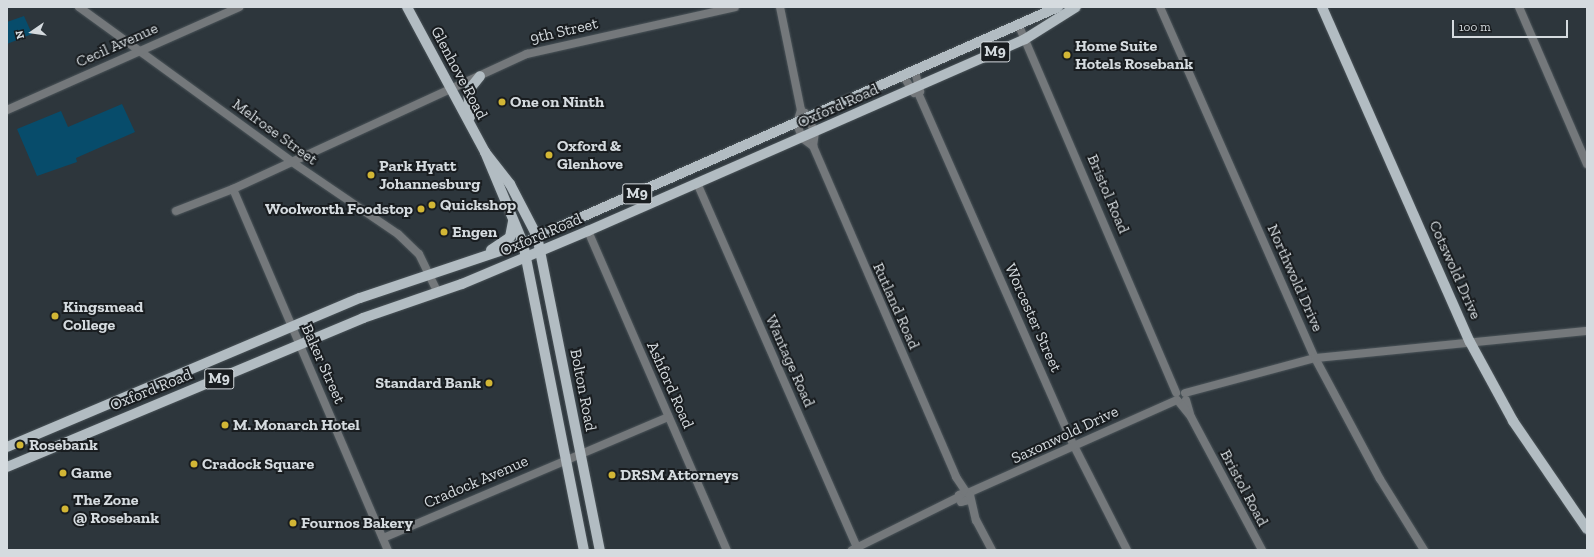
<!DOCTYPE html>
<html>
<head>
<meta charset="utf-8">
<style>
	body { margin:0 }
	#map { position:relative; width:1594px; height:557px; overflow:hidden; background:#2d363c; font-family:"Zilla Slab",serif }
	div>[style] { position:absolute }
	.green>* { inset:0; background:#074c6b }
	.roads { filter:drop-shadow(0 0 1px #4b5459) drop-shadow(0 0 1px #4b5459) }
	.minor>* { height:8px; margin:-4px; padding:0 4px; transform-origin:4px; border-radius:4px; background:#74787b }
	.major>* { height:10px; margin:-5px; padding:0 5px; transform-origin:5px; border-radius:5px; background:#b2bcc2 }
	.dots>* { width:11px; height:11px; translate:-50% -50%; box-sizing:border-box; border:2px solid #191d20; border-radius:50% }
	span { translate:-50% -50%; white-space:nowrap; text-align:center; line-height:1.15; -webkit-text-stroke:4px #191d20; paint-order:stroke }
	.shield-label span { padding:1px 3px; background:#191d20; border:1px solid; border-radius:3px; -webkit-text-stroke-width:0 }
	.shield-label { font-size:15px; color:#d5dbdf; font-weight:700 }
	.street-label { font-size:16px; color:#d5dbdf }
	.poi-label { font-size:16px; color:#d5dbdf; font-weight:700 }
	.left { translate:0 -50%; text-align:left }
	.right { translate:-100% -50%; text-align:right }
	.frame { position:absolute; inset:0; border:8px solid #d5dbdf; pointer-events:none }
	.north { position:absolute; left:12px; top:12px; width:40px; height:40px; -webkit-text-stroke:3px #191d20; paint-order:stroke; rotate:257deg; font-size:11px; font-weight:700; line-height:16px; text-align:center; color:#d5dbdf }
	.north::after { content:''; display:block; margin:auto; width:14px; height:18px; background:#d5dbdf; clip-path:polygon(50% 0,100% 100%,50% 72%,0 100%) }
	.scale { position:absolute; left:1452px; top:20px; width:116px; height:18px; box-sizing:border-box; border:2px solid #d5dbdf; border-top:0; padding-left:5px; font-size:12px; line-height:14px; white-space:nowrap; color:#d5dbdf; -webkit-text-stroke:3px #191d20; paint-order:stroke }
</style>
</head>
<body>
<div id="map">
	<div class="green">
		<i style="clip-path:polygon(24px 16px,32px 34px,7px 44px,7px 22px)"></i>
		<i style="clip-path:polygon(122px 104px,135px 132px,76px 158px,77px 162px,37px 176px,17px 129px,61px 111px,68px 127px)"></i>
	</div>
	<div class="roads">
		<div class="minor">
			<i style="left:79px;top:7px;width:263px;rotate:36deg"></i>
			<i style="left:292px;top:162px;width:128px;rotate:34.2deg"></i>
			<i style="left:398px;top:234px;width:29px;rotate:44deg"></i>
			<i style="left:419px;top:254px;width:43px;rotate:64deg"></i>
			<i style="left:780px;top:7px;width:105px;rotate:78.5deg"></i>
			<i style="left:801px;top:110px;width:14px;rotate:107deg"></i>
			<i style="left:797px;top:123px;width:16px;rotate:72deg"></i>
			<i style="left:802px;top:138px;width:14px;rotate:36deg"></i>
			<i style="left:1160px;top:7px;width:384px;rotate:66.2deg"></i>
			<i style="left:1315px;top:358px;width:137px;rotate:61.8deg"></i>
			<i style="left:1380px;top:479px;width:84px;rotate:58.2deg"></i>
			<i style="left:1519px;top:7px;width:171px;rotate:66.6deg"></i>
			<i style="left:1019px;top:26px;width:399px;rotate:66.8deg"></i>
			<i style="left:915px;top:72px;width:20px;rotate:75deg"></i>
			<i style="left:904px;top:77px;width:19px;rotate:58deg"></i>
			<i style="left:919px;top:95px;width:384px;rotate:66.2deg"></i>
			<i style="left:1074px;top:446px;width:117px;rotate:63deg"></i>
			<i style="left:7px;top:110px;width:254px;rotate:-23.9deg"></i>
			<i style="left:805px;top:113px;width:21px;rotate:62deg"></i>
			<i style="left:815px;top:132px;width:14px;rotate:98deg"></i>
			<i style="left:813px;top:146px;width:361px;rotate:66.6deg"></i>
			<i style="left:956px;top:477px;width:18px;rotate:56deg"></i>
			<i style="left:697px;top:183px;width:401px;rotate:66.3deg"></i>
			<i style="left:233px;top:189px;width:393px;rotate:66.8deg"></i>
			<i style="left:176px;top:211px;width:61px;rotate:-21.1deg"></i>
			<i style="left:233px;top:189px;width:324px;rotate:-24.7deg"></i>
			<i style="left:527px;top:54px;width:213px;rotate:-12.7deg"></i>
			<i style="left:588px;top:231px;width:348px;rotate:66.5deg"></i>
			<i style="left:1185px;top:393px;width:135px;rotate:-15.1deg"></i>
			<i style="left:1315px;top:358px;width:273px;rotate:-5.7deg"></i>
			<i style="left:1186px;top:400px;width:15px;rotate:74deg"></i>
			<i style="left:1179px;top:402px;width:19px;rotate:51deg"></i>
			<i style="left:1191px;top:417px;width:151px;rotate:61.9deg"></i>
			<i style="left:968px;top:493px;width:229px;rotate:-24deg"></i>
			<i style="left:969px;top:500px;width:8px;rotate:166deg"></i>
			<i style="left:961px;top:502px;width:7px;rotate:-106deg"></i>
			<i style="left:959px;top:495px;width:8px;rotate:-23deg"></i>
			<i style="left:966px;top:492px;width:5px;rotate:37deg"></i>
			<i style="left:970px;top:495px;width:26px;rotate:77deg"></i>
			<i style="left:976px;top:520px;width:34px;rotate:62deg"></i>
			<i style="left:383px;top:538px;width:310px;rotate:-23deg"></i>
			<i style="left:852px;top:550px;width:119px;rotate:-26.4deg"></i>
		</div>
		<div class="major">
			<i style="left:407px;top:7px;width:165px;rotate:61.7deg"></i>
			<i style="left:485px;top:152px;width:41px;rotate:52deg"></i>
			<i style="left:510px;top:184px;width:59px;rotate:62.6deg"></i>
			<i style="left:537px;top:236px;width:320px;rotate:78.7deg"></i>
			<i style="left:1322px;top:7px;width:366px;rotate:66.2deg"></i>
			<i style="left:1470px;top:342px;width:90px;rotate:61.4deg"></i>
			<i style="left:1513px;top:421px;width:131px;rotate:55.6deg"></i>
			<i style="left:470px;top:117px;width:26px;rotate:-94deg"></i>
			<i style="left:468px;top:91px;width:19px;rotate:-51deg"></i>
			<i style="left:485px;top:152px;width:99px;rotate:67.3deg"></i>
			<i style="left:523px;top:243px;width:313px;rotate:78.8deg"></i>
			<i style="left:491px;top:250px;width:23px;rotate:-34deg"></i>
			<i style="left:510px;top:237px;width:16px;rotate:-79deg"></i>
			<i style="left:7px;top:447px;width:383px;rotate:-22.9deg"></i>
			<i style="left:360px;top:298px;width:172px;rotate:-18.6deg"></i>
			<i style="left:523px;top:243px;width:585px;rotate:-23.8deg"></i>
			<i style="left:7px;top:467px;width:386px;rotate:-22.7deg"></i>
			<i style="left:363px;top:318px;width:105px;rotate:-19deg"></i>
			<i style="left:462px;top:284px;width:137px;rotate:-22.8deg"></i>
			<i style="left:588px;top:231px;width:477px;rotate:-23.7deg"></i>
			<i style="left:1025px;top:39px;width:60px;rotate:-32.1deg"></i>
		</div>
	</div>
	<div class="dots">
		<i style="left:1067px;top:55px;background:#d2b635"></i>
		<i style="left:502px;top:102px;background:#d2b635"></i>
		<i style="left:549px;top:155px;background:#d2b635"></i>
		<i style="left:371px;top:175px;background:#d2b635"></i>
		<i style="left:432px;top:205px;background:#d2b635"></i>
		<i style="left:421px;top:209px;background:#d2b635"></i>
		<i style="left:444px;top:232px;background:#d2b635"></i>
		<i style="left:55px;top:316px;background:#d2b635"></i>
		<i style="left:489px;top:383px;background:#d2b635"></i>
		<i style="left:225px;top:425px;background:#d2b635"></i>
		<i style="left:20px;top:445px;background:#d2b635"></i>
		<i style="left:194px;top:464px;background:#d2b635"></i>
		<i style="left:63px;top:473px;background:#d2b635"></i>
		<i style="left:612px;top:475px;background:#d2b635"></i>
		<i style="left:65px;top:509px;background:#d2b635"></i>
		<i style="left:293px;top:523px;background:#d2b635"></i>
	</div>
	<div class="shield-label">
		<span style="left:995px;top:52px">M9</span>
		<span style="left:637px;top:194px">M9</span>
		<span style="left:219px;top:379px">M9</span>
	</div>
	<div class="street-label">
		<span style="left:564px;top:31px;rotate:-13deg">9th Street</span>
		<span style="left:117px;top:45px;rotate:-24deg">Cecil Avenue</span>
		<span style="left:459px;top:73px;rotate:62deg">Glenhove Road</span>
		<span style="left:838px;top:106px;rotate:-24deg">Oxford Road</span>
		<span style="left:275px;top:132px;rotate:36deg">Melrose Street</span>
		<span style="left:1108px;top:194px;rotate:67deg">Bristol Road</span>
		<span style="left:541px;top:235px;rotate:-23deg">Oxford Road</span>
		<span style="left:1455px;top:270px;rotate:66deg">Cotswold Drive</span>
		<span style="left:1295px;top:278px;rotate:66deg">Northwold Drive</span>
		<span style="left:896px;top:306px;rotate:66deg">Rutland Road</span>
		<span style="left:1033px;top:318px;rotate:66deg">Worcester Street</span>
		<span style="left:790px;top:361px;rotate:66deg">Wantage Road</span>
		<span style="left:323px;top:364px;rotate:66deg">Baker Street</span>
		<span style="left:670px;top:385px;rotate:66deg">Ashford Road</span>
		<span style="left:151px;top:390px;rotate:-22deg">Oxford Road</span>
		<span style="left:583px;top:390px;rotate:79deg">Bolton Road</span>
		<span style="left:1065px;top:435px;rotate:-25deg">Saxonwold Drive</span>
		<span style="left:476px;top:482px;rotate:-23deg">Cradock Avenue</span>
		<span style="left:1244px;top:488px;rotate:62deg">Bristol Road</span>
	</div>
	<div class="poi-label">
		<span class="left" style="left:1075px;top:55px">Home Suite<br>Hotels Rosebank</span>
		<span class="left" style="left:510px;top:102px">One on Ninth</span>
		<span class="left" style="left:557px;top:155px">Oxford &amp;<br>Glenhove</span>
		<span class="left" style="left:379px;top:175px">Park Hyatt<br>Johannesburg</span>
		<span class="left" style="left:440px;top:205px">Quickshop</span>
		<span class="right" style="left:413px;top:209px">Woolworth Foodstop</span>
		<span class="left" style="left:452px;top:232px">Engen</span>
		<span class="left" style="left:63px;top:316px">Kingsmead<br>College</span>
		<span class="right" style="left:481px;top:383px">Standard Bank</span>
		<span class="left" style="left:233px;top:425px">M. Monarch Hotel</span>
		<span class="left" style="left:29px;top:445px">Rosebank</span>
		<span class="left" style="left:202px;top:464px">Cradock Square</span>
		<span class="left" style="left:71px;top:473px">Game</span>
		<span class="left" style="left:620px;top:475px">DRSM Attorneys</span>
		<span class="left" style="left:73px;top:509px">The Zone<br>@ Rosebank</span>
		<span class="left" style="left:301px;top:523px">Fournos Bakery</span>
	</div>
	<div class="frame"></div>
	<div class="north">N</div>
	<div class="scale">100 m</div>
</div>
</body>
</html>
